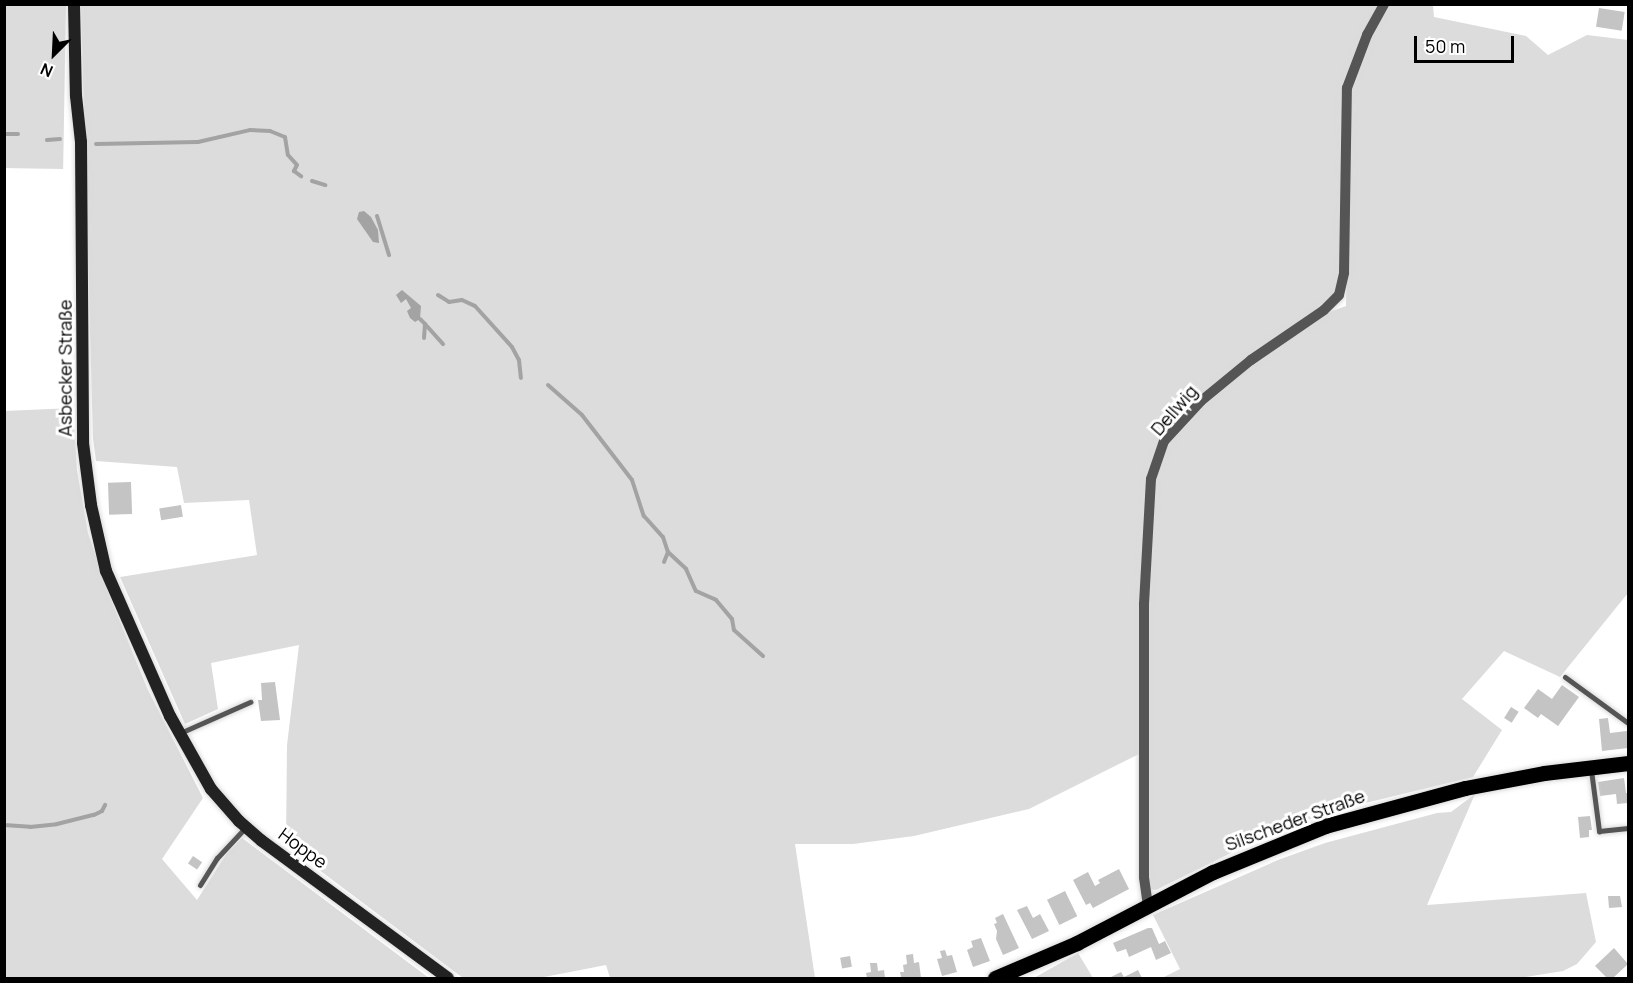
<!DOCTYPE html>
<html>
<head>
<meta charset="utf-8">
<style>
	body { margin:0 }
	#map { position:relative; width:1633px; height:983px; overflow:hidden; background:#fff; font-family:Manrope,sans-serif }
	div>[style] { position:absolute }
	.green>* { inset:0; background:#dcdcdc; transform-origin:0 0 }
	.water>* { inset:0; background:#a3a3a3 }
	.stream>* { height:4px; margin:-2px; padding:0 2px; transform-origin:2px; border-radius:2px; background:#a3a3a3 }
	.building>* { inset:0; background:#c4c4c4; transform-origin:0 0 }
	.roads { filter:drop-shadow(0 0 2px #dbdbdb) drop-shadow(0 0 2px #dbdbdb) }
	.service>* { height:5px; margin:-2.5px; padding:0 2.5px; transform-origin:2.5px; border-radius:2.5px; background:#555 }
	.minor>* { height:10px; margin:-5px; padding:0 5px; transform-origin:5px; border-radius:5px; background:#555 }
	.secondary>* { height:12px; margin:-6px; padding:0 6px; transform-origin:6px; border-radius:6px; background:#222 }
	.primary>* { height:15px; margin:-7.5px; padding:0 7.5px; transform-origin:7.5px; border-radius:7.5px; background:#000 }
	span { translate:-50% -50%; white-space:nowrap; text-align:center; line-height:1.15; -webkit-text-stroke:6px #fff; paint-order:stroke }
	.street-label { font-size:18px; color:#000 }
	.frame { position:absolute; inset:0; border:6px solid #000; pointer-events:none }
	.north { position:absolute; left:24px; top:24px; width:60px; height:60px; -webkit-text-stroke:4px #fff; paint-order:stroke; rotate:204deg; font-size:16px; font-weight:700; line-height:24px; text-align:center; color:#000 }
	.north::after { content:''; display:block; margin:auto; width:21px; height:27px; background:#000; clip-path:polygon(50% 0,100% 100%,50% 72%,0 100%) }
	.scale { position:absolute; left:1414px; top:36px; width:100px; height:27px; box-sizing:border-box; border:3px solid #000; border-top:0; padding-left:8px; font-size:18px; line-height:21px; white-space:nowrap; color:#000; -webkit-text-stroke:4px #fff; paint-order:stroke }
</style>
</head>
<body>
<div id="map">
	<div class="green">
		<i style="left:5px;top:4px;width:61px;height:164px;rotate:1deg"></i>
		<i style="clip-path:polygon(81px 5px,1378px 5px,1355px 53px,1341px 95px,1340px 272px,1336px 293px,1330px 302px,1301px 322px,1346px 306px,1351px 86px,1362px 55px,1387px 5px,1433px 5px,1434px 17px,1526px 36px,1548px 55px,1587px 35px,1628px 40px,1628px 593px,1560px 677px,1504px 651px,1462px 699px,1502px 730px,1473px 777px,1324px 813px,1231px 853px,1156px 890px,1150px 889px,1149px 883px,1139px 653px,1139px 754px,1029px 809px,914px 836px,853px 844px,795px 844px,815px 978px,610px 978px,606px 965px,539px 978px,463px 978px,286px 845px,287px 745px,299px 645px,211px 663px,218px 709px,185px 724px,120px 577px,257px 555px,249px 500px,184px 503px,177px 467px,96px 461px,93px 439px)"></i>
		<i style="clip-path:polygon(73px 408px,77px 470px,88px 533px,109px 595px,148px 690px,203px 798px,162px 859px,197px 900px,227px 853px,242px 838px,429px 978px,5px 978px,4px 411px)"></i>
		<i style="clip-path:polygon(1475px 794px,1427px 905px,1586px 893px,1596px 942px,1577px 964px,1563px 971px,1519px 978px,1162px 978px,1180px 969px,1153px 915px,1278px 860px,1325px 843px,1437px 813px,1451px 812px)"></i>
		<i style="clip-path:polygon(1078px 953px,1093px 978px,1034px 978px)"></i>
	</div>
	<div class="water">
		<i style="clip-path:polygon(364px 211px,371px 217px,378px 230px,379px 243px,373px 242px,357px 219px,359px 212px)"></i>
		<i style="clip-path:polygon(402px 290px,421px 306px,420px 319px,415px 322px,410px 318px,407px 311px,411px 308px,406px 299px,401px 303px,396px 295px)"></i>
	</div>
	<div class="stream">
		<i style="left:4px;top:134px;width:14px"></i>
		<i style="left:47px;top:140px;width:13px;rotate:-4deg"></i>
		<i style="left:96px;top:144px;width:102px;rotate:-1.1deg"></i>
		<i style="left:198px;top:142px;width:53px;rotate:-13deg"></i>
		<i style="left:250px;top:130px;width:20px;rotate:3deg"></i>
		<i style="left:270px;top:131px;width:16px;rotate:22deg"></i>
		<i style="left:285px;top:137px;width:18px;rotate:81deg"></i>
		<i style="left:288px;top:155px;width:13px;rotate:48deg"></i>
		<i style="left:297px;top:165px;width:7px;rotate:117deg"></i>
		<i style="left:294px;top:171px;width:9px;rotate:36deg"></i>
		<i style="left:312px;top:181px;width:14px;rotate:17deg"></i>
		<i style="left:377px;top:216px;width:41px;rotate:72.9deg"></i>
		<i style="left:438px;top:295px;width:13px;rotate:32deg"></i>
		<i style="left:449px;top:302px;width:13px;rotate:-9deg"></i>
		<i style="left:462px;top:300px;width:14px;rotate:25deg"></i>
		<i style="left:475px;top:306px;width:55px;rotate:47.9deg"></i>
		<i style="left:512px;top:347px;width:15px;rotate:62deg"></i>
		<i style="left:519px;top:360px;width:18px;rotate:84deg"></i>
		<i style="left:420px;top:319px;width:7px;rotate:45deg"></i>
		<i style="left:425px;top:324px;width:14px;rotate:94deg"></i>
		<i style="left:425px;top:324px;width:27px;rotate:48deg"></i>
		<i style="left:548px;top:385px;width:45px;rotate:41.4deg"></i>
		<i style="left:582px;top:415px;width:82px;rotate:52.4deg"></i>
		<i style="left:632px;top:480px;width:38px;rotate:72deg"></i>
		<i style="left:644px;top:516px;width:28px;rotate:48deg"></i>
		<i style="left:663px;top:537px;width:16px;rotate:72deg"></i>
		<i style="left:668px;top:552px;width:25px;rotate:43deg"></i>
		<i style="left:686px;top:569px;width:24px;rotate:66deg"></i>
		<i style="left:696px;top:591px;width:22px;rotate:24deg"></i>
		<i style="left:716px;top:600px;width:25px;rotate:50deg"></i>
		<i style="left:732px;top:619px;width:11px;rotate:80deg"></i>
		<i style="left:734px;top:630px;width:39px;rotate:42deg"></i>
		<i style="left:664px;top:562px;width:11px;rotate:-68deg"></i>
		<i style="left:4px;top:825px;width:26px;rotate:4deg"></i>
		<i style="left:30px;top:827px;width:27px;rotate:-6deg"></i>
		<i style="left:57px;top:824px;width:38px;rotate:-14deg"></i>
		<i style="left:94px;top:815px;width:9px;rotate:-27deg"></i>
		<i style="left:102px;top:811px;width:7px;rotate:-63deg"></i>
	</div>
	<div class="building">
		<i style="left:1599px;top:8px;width:26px;height:19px;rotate:9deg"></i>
		<i style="left:131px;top:482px;width:32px;height:23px;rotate:88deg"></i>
		<i style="left:181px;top:505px;width:12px;height:22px;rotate:81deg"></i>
		<i style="clip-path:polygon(275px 682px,280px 720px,261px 721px,258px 700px,262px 700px,261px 683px)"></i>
		<i style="clip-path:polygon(1562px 685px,1579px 697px,1558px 726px,1541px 714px,1538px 718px,1524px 708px,1538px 689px,1552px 699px)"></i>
		<i style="left:1511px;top:707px;width:9px;height:13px;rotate:32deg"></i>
		<i style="clip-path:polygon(1608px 718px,1610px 733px,1627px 731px,1628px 748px,1602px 751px,1599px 719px)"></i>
		<i style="clip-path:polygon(1624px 778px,1626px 793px,1628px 793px,1628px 803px,1617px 804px,1616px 794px,1600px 796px,1598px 782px)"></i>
		<i style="clip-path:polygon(1590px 816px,1592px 830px,1589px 830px,1589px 837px,1580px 838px,1578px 817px)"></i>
		<i style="left:193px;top:856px;width:11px;height:9px;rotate:34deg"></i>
		<i style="clip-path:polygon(1119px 869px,1129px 889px,1093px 908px,1090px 903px,1086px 905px,1073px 880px,1088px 872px,1095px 886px,1100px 883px,1098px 880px)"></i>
		<i style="left:1065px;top:891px;width:28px;height:20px;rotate:64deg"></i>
		<i style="clip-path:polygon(1608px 896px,1620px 896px,1622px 907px,1609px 908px)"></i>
		<i style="clip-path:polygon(1027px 906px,1033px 918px,1040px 914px,1049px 931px,1032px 939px,1017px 910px)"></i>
		<i style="clip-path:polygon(1003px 914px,1019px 948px,1003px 955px,996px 939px,997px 931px,994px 924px,997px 923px,995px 918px)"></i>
		<i style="clip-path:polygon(1148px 928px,1152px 928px,1159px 944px,1165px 941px,1171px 953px,1156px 960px,1151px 947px,1129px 957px,1126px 949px,1117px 952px,1113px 943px)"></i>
		<i style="clip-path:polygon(981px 938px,990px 961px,973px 967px,967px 950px,973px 947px,971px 941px)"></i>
		<i style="clip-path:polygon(1614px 948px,1628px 964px,1613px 978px,1607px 978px,1595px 966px)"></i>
		<i style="clip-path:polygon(945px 950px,947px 956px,952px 955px,957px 972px,942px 976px,937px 959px,942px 958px,940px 951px)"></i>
		<i style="clip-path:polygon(913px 954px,914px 963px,919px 962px,921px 978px,901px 977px,900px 972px,904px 972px,903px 965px,907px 964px,906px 955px)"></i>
		<i style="left:850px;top:956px;width:11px;height:10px;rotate:80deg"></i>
		<i style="clip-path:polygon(870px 963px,877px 963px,878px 971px,884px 970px,885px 978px,867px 978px,866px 973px,871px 972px)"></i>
		<i style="clip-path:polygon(1138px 970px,1142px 978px,1109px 978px,1121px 972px,1124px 977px)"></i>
	</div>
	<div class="roads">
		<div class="service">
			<i style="left:1565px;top:677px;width:78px;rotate:36.1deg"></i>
			<i style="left:180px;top:733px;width:77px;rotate:-23.9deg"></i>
			<i style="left:1591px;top:770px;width:62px;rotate:82.5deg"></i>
			<i style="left:1599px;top:831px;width:29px;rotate:-6deg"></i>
			<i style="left:200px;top:885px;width:32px;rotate:-58deg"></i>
			<i style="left:217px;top:858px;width:41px;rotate:-47deg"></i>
		</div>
		<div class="minor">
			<i style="left:1148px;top:906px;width:29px;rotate:-98deg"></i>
			<i style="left:1144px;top:877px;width:273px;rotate:-90deg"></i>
			<i style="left:1144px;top:604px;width:125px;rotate:-86.8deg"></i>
			<i style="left:1151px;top:479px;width:40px;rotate:-71.1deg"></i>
			<i style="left:1164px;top:441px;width:54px;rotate:-47.2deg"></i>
			<i style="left:1201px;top:401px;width:65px;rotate:-39.4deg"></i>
			<i style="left:1251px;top:360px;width:88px;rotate:-34.4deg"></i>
			<i style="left:1324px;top:310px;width:21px;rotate:-45deg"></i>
			<i style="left:1339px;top:295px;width:23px;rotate:-77deg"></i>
			<i style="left:1344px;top:273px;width:185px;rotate:-89.1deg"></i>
			<i style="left:1347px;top:88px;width:57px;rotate:-69.3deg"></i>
			<i style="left:1367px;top:35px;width:35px;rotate:-61deg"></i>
		</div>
		<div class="secondary">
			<i style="left:74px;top:4px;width:92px;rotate:88.8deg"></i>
			<i style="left:76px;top:96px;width:46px;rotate:83.8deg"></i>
			<i style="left:81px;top:142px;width:301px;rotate:89.6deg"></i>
			<i style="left:83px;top:443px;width:63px;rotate:82.6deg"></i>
			<i style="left:91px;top:505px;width:68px;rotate:77.2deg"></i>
			<i style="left:106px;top:571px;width:158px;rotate:66.2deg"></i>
			<i style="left:170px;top:716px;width:84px;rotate:60.7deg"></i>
			<i style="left:211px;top:789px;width:43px;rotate:48.8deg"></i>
			<i style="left:239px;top:821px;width:30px;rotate:41deg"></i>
			<i style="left:262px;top:841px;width:231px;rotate:36.4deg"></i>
		</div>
		<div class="primary">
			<i style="left:995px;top:978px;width:89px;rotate:-23.1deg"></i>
			<i style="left:1077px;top:943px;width:153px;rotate:-27.6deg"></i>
			<i style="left:1213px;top:872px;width:121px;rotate:-22.3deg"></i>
			<i style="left:1325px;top:826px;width:145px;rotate:-15.2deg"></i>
			<i style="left:1465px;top:788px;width:80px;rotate:-10.8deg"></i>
			<i style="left:1544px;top:773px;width:85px;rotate:-6.8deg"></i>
		</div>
	</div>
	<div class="street-label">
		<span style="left:65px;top:368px;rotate:-90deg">Asbecker Straße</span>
		<span style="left:1174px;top:410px;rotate:-49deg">Dellwig</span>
		<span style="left:1295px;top:820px;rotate:-20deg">Silscheder Straße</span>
		<span style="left:303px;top:848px;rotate:36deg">Hoppe</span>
	</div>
	<div class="frame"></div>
	<div class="north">N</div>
	<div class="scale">50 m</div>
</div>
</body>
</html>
